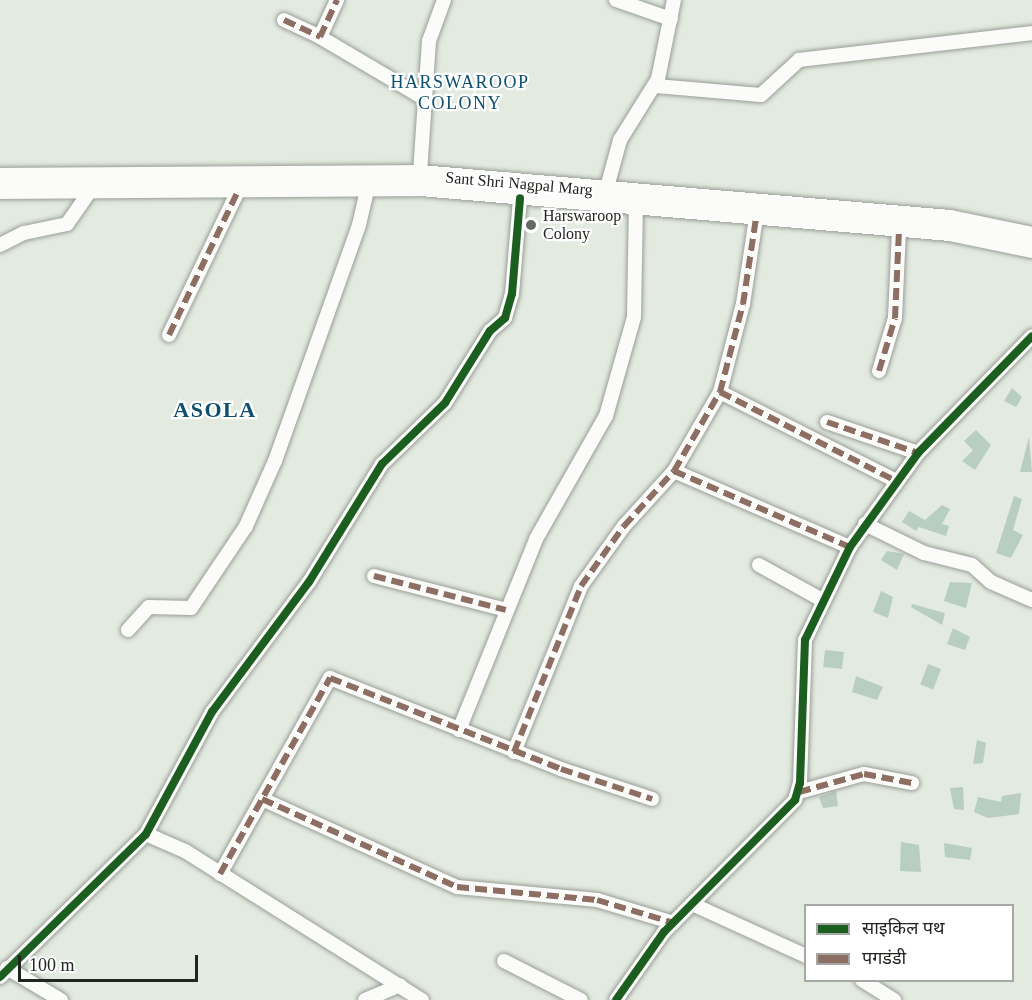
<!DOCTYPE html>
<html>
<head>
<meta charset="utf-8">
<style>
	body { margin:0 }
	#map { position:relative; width:1032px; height:1000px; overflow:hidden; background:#e3eae0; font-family:"Times New Roman","Noto Sans Devanagari",serif }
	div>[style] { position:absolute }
	.building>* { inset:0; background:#b8cebf; transform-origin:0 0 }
	.roads { filter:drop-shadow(0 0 2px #999e97) drop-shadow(0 0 2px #999e97) }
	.minor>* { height:14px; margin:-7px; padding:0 7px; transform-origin:7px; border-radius:7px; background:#fbfcfa }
	.major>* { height:16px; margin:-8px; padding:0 8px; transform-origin:8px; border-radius:8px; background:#fbfcfa }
	.quiet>* { height:6px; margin-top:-3px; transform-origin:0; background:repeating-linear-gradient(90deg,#8d6e63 0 12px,transparent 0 18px) }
	.cycleway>* { height:8px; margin:-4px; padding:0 4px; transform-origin:4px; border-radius:4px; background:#1b5e20 }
	.dots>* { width:16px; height:16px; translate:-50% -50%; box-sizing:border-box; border:3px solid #fff; border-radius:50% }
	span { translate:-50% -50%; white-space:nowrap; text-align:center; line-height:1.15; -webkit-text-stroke:4.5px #fff; paint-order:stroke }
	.street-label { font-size:16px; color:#21251f }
	.poi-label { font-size:16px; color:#21251f }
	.left { translate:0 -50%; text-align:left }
	.neighbourhood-label { font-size:18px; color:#0d506e; letter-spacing:1.5px }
	.district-label { font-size:22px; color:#0d506e; font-weight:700; letter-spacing:1.5px }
	.legend { position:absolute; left:804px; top:904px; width:210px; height:78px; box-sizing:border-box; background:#fff; border:2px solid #a6a8a5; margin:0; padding:8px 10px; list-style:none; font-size:18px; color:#21251f }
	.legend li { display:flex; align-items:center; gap:12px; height:30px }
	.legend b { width:30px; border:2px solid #a6a8a5 }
	.scale { position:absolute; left:18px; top:955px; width:180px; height:27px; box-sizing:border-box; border:3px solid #21251f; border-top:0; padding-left:8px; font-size:18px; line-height:21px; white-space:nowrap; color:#21251f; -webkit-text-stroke:4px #fff; paint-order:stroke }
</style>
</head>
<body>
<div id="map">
	<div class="building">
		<i style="clip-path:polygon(1012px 388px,1022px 397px,1016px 407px,1004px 401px)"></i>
		<i style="clip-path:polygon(976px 430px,991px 445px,975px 470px,962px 461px,973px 450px,964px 441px)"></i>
		<i style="clip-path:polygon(1029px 437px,1032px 472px,1020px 472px)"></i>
		<i style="clip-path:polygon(1014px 496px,1022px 499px,1013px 530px,1023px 535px,1011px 558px,996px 553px)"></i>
		<i style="clip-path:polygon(942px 505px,950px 509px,942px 524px,949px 526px,946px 536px,919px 527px,916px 531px,902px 522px,909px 511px,925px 520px)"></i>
		<i style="clip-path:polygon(887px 551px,904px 554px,897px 570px,881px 560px)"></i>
		<i style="clip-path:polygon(950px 582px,972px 583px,966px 608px,944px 601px)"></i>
		<i style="clip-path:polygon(881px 591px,893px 597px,888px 618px,873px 612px)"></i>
		<i style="clip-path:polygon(912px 604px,945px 613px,942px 625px,911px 607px)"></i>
		<i style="clip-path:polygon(953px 628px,970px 637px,965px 650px,947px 644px)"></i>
		<i style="left:825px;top:650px;width:19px;height:17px;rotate:6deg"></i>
		<i style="left:928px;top:664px;width:14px;height:22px;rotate:21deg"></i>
		<i style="clip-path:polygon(856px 676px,883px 687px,877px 700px,852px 692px)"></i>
		<i style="clip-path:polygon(977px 740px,986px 743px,983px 763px,973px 764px)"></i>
		<i style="clip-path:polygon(963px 787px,964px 810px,954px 809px,950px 788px)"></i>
		<i style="clip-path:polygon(836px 791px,838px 806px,823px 808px,819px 797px)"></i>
		<i style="clip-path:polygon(1021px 793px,1019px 814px,988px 818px,974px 812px,978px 797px,1001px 802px,1002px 796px)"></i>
		<i style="clip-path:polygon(901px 842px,919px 845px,921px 872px,900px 871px)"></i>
		<i style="clip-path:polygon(944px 843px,972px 848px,970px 860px,945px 857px)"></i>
	</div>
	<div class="roads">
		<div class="minor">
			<i style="left:616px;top:0;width:58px;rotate:19.1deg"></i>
			<i style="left:284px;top:20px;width:40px;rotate:25deg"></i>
			<i style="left:320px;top:37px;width:41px;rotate:-65.3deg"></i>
			<i style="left:320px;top:37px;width:120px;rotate:30.6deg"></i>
			<i style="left:656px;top:86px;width:105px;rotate:4.9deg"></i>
			<i style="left:761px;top:95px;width:52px;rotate:-42.6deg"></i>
			<i style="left:799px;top:60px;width:235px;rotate:-6.6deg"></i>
			<i style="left:420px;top:173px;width:132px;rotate:-86.1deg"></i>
			<i style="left:429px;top:41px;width:44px;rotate:-69.9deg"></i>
			<i style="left:606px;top:191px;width:53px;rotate:-74.6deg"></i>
			<i style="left:620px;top:140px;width:72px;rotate:-58.1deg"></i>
			<i style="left:658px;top:79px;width:81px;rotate:-78.6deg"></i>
			<i style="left:0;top:245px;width:27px;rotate:-27deg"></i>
			<i style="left:24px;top:233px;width:44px;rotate:-11.8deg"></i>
			<i style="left:67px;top:224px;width:40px;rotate:-55.1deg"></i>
			<i style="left:169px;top:335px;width:160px;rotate:-64.4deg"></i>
			<i style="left:879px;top:371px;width:55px;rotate:-73.2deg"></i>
			<i style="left:895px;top:318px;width:89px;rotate:-87.4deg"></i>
			<i style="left:720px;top:392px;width:197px;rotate:26.8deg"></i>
			<i style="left:827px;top:422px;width:96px;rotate:18.8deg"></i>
			<i style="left:674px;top:471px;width:192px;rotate:23.4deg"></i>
			<i style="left:865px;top:524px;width:66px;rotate:26.2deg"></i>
			<i style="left:924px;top:553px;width:49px;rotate:14deg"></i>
			<i style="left:972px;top:565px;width:25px;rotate:42deg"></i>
			<i style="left:991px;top:582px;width:45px;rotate:23.7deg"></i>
			<i style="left:759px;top:565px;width:74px;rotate:29deg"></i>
			<i style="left:374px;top:576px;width:136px;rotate:14.4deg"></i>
			<i style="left:128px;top:630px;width:31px;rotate:-48deg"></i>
			<i style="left:149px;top:607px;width:42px;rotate:1.4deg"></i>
			<i style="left:191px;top:608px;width:99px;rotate:-56.1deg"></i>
			<i style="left:246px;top:526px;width:71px;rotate:-66deg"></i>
			<i style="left:275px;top:461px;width:251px;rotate:-70.4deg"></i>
			<i style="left:359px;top:225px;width:35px;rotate:-77deg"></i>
			<i style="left:459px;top:730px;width:206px;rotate:-68deg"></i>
			<i style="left:536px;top:539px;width:142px;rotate:-60.4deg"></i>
			<i style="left:606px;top:416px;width:103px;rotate:-74.2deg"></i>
			<i style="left:634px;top:317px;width:110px;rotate:-89deg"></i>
			<i style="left:514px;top:752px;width:179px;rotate:-68deg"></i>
			<i style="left:581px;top:586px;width:74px;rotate:-54.4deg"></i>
			<i style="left:624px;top:526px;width:74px;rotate:-47.7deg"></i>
			<i style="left:674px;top:471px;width:91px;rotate:-59.8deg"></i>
			<i style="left:720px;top:392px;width:91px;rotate:-75.4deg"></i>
			<i style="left:743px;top:304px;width:87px;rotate:-81.4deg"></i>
			<i style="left:799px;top:792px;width:67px;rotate:-15.5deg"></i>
			<i style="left:864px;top:774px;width:49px;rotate:10.6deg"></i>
			<i style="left:262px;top:799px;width:214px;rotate:24.3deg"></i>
			<i style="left:457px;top:887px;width:141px;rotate:5.3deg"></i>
			<i style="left:597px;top:900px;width:80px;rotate:16.6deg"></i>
			<i style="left:146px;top:834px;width:43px;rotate:23.6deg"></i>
			<i style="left:185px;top:851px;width:280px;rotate:32.2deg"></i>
			<i style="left:220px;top:874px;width:225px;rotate:-60.7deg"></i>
			<i style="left:330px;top:678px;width:248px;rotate:21.5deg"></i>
			<i style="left:561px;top:769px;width:96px;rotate:18.2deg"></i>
			<i style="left:692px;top:904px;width:125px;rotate:24.5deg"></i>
			<i style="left:504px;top:961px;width:86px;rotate:26.9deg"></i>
			<i style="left:7px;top:968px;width:63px;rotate:30.7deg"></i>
			<i style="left:0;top:977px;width:204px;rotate:-44.4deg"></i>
			<i style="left:146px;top:834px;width:139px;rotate:-61.6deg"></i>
			<i style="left:212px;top:712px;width:162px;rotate:-53.3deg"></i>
			<i style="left:309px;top:582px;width:139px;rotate:-58.3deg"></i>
			<i style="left:382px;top:464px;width:88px;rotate:-44.1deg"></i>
			<i style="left:445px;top:403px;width:85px;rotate:-58deg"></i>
			<i style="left:490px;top:331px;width:20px;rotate:-41deg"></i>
			<i style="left:505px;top:318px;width:25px;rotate:-74deg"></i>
			<i style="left:512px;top:294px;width:96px;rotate:-85.2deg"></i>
			<i style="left:862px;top:980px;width:38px;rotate:32deg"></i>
			<i style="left:365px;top:1000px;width:38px;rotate:-23deg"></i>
			<i style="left:616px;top:1000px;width:83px;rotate:-54.8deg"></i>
			<i style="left:664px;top:932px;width:186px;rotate:-45.2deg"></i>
			<i style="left:795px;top:800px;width:18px;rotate:-74deg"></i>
			<i style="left:800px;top:783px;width:143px;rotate:-88deg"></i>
			<i style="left:805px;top:640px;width:103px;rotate:-64.2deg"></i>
			<i style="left:850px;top:547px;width:116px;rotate:-54.1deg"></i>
			<i style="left:918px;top:453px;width:163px;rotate:-45.7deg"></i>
		</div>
		<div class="major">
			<i style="left:0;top:176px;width:420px;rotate:-0.4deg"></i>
			<i style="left:420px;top:173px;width:532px;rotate:4.85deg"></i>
			<i style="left:950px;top:218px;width:84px;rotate:11.7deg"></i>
			<i style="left:0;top:191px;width:420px;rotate:-0.4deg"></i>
			<i style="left:420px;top:188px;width:532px;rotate:4.85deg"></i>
			<i style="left:950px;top:233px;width:84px;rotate:11.7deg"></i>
		</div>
	</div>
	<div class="quiet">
		<i style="left:284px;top:20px;width:40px;rotate:25deg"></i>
		<i style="left:320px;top:37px;width:41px;rotate:-65.3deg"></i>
		<i style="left:169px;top:335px;width:160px;rotate:-64.4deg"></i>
		<i style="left:879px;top:371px;width:55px;rotate:-73.2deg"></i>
		<i style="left:895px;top:318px;width:89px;rotate:-87.4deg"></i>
		<i style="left:720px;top:392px;width:197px;rotate:26.8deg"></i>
		<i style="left:827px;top:422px;width:96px;rotate:18.8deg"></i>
		<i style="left:674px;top:471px;width:192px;rotate:23.4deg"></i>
		<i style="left:374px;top:576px;width:136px;rotate:14.4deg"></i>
		<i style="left:514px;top:752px;width:179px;rotate:-68deg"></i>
		<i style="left:581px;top:586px;width:74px;rotate:-54.4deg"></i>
		<i style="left:624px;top:526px;width:74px;rotate:-47.7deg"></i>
		<i style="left:674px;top:471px;width:91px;rotate:-59.8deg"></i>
		<i style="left:720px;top:392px;width:91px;rotate:-75.4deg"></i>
		<i style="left:743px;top:304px;width:87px;rotate:-81.4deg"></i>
		<i style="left:799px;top:792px;width:67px;rotate:-15.5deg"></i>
		<i style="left:864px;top:774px;width:49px;rotate:10.6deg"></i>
		<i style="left:262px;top:799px;width:214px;rotate:24.3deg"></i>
		<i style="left:457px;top:887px;width:141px;rotate:5.3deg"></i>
		<i style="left:597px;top:900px;width:80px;rotate:16.6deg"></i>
		<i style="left:220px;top:874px;width:225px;rotate:-60.7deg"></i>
		<i style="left:330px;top:678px;width:248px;rotate:21.5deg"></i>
		<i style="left:561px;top:769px;width:96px;rotate:18.2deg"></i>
	</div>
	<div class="cycleway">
		<i style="left:0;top:977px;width:204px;rotate:-44.4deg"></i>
		<i style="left:146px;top:834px;width:139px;rotate:-61.6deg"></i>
		<i style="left:212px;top:712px;width:162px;rotate:-53.3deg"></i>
		<i style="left:309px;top:582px;width:139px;rotate:-58.3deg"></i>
		<i style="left:382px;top:464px;width:88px;rotate:-44.1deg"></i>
		<i style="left:445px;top:403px;width:85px;rotate:-58deg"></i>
		<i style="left:490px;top:331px;width:20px;rotate:-41deg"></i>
		<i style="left:505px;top:318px;width:25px;rotate:-74deg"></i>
		<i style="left:512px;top:294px;width:96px;rotate:-85.2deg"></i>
		<i style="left:616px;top:1000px;width:83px;rotate:-54.8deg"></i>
		<i style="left:664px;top:932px;width:186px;rotate:-45.2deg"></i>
		<i style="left:795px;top:800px;width:18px;rotate:-74deg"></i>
		<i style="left:800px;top:783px;width:143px;rotate:-88deg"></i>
		<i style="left:805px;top:640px;width:103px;rotate:-64.2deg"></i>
		<i style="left:850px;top:547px;width:116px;rotate:-54.1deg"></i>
		<i style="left:918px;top:453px;width:163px;rotate:-45.7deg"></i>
	</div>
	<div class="dots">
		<i style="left:531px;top:225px;background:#656a63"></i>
	</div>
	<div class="street-label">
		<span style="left:519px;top:184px;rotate:5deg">Sant Shri Nagpal Marg</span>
	</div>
	<div class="poi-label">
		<span class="left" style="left:543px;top:225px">Harswaroop<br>Colony</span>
	</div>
	<div class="neighbourhood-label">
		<span style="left:460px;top:93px">HARSWAROOP<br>COLONY</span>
	</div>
	<div class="district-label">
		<span style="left:215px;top:410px">ASOLA</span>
	</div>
	<ul class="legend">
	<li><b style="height:8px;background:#1b5e20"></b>साइकिल पथ</li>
	<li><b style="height:8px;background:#8d6e63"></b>पगडंडी</li>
	</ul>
	<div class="scale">100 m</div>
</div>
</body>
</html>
